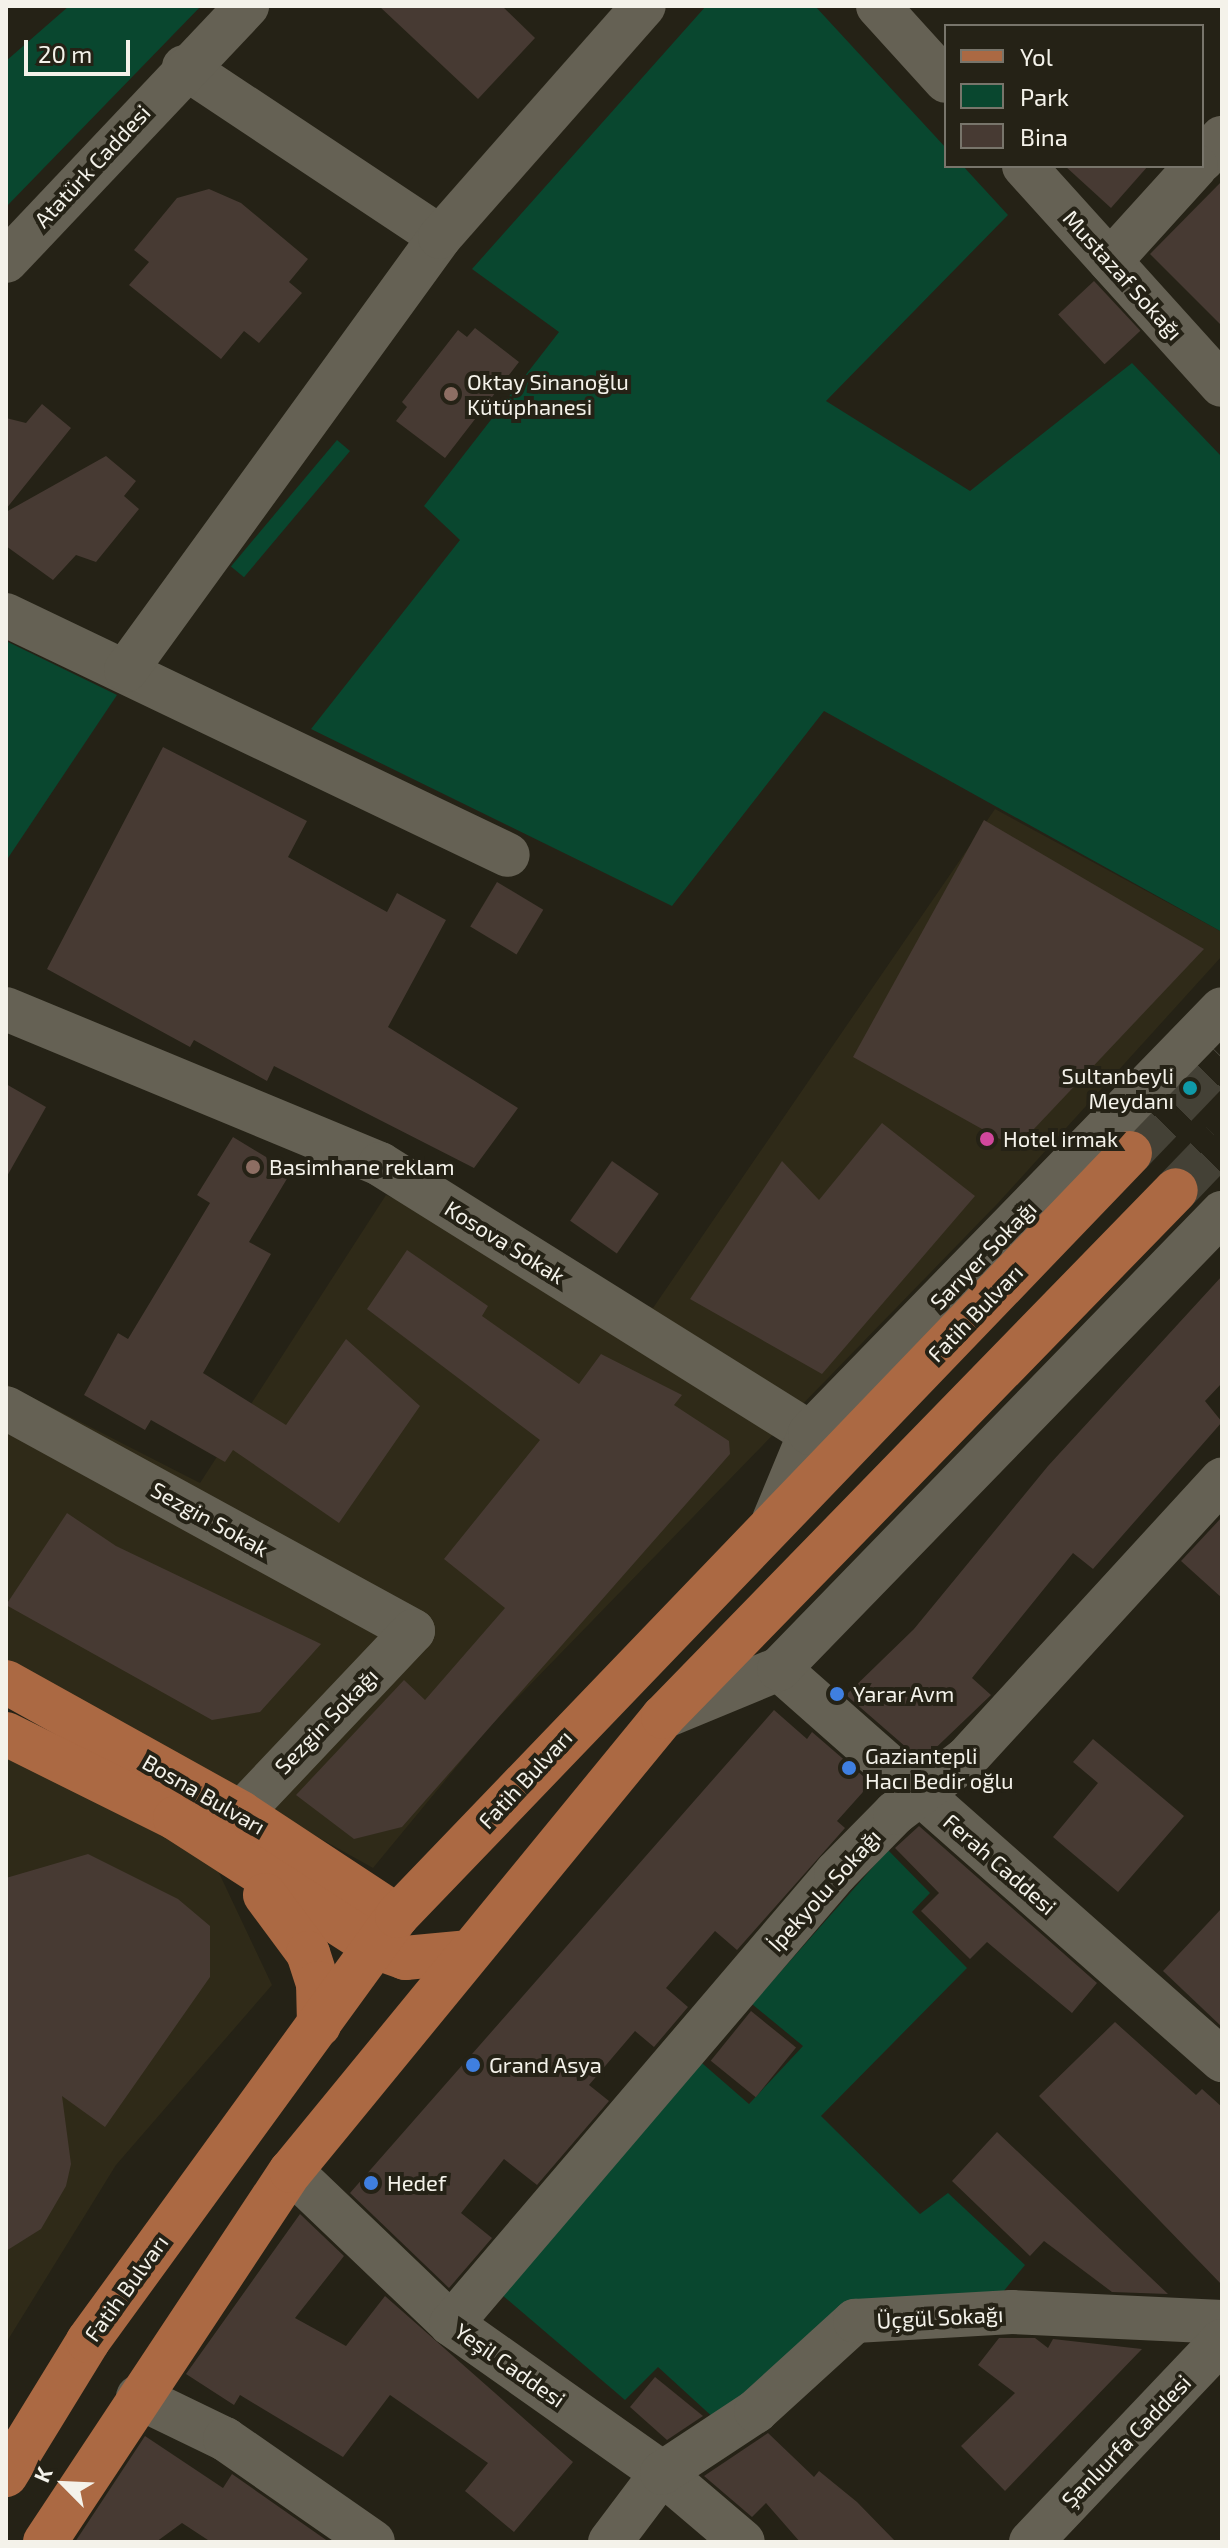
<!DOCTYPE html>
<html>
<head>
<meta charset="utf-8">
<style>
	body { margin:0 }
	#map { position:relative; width:1228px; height:2548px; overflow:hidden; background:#252216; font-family:"Exo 2",sans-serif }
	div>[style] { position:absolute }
	.built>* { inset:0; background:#2f2a18 }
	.green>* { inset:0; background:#09472f; transform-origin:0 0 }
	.building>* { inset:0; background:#473a33; transform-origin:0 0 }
	.major-tunnel>* { height:44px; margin-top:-22px; transform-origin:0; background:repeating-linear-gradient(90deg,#444136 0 44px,transparent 0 66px) }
	.minor>* { height:44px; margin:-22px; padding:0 22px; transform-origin:22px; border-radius:22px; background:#656154 }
	.major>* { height:44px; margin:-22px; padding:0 22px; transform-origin:22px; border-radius:22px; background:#ab6943 }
	.dots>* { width:22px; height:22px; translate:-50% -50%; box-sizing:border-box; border:4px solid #252216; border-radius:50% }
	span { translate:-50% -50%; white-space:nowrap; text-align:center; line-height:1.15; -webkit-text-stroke:8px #252216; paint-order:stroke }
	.street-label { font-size:22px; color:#f4f2ea }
	.poi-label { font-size:22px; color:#f4f2ea }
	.left { translate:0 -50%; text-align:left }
	.right { translate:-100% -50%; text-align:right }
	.frame { position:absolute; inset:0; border:8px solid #f4f2ea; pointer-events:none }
	.legend { position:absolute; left:944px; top:24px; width:260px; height:144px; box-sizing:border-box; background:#252216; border:2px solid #78756b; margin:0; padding:10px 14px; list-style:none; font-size:24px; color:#f4f2ea }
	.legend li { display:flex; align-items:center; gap:16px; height:40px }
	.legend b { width:40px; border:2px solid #78756b }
	.north { position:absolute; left:24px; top:2444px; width:80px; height:80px; -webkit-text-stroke:6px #252216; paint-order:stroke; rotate:294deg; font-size:22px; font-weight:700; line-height:32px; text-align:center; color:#f4f2ea }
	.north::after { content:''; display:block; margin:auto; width:28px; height:36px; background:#f4f2ea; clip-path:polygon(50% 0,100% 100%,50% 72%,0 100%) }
	.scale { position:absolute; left:24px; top:40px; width:106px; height:36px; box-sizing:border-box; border:4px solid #f4f2ea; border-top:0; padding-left:10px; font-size:24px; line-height:28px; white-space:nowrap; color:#f4f2ea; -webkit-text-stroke:6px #252216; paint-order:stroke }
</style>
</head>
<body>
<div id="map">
	<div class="built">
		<i style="clip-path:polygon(995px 809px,1222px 932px,1222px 956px,999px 1202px,491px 1725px,373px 1868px,6px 1663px,6px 1384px,200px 1483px,386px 1195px,653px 1308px)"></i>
		<i style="clip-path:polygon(6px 1757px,211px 1856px,272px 1985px,116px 2165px,6px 2343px)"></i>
	</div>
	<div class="green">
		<i style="clip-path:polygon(69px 6px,201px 6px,6px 207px,6px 61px)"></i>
		<i style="clip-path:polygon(706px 6px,815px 6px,946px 148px,946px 166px,963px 166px,1008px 215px,826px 401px,970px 491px,1132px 363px,1222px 457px,1222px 932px,824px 711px,672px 906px,311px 729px,460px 540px,424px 506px,559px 332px,472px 269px)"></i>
		<i style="left:337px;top:440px;width:17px;height:165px;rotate:40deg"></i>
		<i style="clip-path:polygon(6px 641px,117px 695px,6px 861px)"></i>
		<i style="clip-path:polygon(888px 1850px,930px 1893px,912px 1912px,967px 1968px,821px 2116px,920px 2214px,948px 2193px,1025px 2265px,994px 2303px,840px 2315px,716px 2420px,658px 2367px,625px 2400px,495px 2289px,695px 2057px,749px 2104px,803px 2046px,752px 2004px)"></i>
	</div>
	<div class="building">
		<i style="clip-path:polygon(379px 6px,502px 6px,535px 38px,478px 99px)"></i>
		<i style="clip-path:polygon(1065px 166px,1148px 166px,1111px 208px)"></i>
		<i style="clip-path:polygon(1222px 181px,1222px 326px,1150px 254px)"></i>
		<i style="clip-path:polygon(209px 189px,241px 203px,308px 259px,289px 282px,302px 293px,259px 343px,244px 331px,221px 359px,129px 285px,149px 262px,134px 250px,177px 198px)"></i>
		<i style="left:1094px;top:281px;width:68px;height:49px;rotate:47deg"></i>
		<i style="clip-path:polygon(475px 328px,519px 362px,445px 458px,396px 421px,407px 407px,402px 402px,458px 330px,467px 337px)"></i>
		<i style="clip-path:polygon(42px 404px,71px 428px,6px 509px,6px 418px,26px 423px)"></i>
		<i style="clip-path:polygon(106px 456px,136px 481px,124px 496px,139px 509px,96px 562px,76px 555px,53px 580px,6px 546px,6px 512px)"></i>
		<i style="clip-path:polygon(163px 747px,307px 821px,288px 857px,387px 912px,397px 893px,446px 920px,388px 1027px,518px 1108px,474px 1168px,274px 1066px,267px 1081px,194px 1040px,190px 1047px,47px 969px)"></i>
		<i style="clip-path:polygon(984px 820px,1204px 949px,1016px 1148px,853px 1057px)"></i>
		<i style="left:497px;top:882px;width:54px;height:52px;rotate:31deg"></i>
		<i style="clip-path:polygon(6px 1084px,46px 1107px,6px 1178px)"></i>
		<i style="clip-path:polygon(882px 1123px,975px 1196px,822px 1374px,690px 1299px,782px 1161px,819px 1200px)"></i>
		<i style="clip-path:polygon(233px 1137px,291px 1172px,249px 1242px,271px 1254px,203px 1373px,286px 1425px,346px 1339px,420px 1406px,339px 1523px,233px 1450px,225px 1462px,151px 1420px,145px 1430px,84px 1395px,118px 1333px,128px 1339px,210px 1203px,197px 1195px)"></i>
		<i style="left:612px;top:1161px;width:57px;height:73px;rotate:35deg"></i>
		<i style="clip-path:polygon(407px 1250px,488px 1306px,482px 1316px,579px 1384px,601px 1354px,682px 1395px,674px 1405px,729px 1441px,730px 1454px,402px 1827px,354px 1839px,296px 1795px,404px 1680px,425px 1700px,505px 1608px,444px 1559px,540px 1440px,367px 1309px)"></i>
		<i style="clip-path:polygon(1222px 1276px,1222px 1383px,1205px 1401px,1222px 1422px,1093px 1569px,1073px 1553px,972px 1678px,991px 1695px,922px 1761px,846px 1695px,914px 1629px,1048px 1466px)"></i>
		<i style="clip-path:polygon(67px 1513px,116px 1546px,321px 1644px,260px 1712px,212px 1720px,6px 1605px)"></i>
		<i style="clip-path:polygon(1222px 1517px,1222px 1598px,1181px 1561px)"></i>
		<i style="clip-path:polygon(774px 1710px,807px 1739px,812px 1732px,871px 1783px,837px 1821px,845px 1828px,737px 1950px,715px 1931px,666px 1988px,688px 2007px,654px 2047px,635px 2031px,589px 2085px,609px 2101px,537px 2185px,504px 2159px,461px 2213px,492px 2238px,449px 2288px,350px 2193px)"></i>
		<i style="clip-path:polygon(1093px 1739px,1184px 1816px,1118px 1892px,1053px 1837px,1098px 1783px,1073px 1762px)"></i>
		<i style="clip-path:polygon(919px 1826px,1097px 1983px,1072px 2013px,987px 1942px,970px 1959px,921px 1911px,939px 1893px,895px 1848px)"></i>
		<i style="clip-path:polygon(88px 1854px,178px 1899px,210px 1926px,210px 1977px,105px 2127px,62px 2096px,71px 2164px,66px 2186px,41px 2229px,6px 2251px,6px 1878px)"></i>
		<i style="clip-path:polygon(1222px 1908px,1222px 2027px,1163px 1971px)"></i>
		<i style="left:751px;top:2011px;width:58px;height:64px;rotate:39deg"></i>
		<i style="clip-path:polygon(1115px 2022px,1196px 2095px,1202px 2089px,1222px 2107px,1222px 2285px,1039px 2096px)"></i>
		<i style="clip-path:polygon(997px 2132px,1168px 2294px,1112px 2292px,1044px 2241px,1030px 2256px,952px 2181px)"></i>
		<i style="clip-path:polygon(300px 2214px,344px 2256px,295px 2318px,346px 2346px,385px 2296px,573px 2462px,514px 2532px,465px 2491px,488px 2463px,390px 2395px,343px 2457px,240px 2395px,234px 2405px,186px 2374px)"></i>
		<i style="clip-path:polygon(999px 2338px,1035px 2338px,1048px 2348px,1053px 2339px,1142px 2349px,1005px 2491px,961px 2446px,1015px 2393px,978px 2365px)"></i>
		<i style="clip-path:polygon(655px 2377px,703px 2416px,667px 2440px,630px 2407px)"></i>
		<i style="clip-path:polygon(768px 2433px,814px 2477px,819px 2471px,857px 2502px,896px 2542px,800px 2542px,766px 2503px,752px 2517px,704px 2476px)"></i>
		<i style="clip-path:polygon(145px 2436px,223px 2488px,232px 2474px,329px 2542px,211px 2542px,182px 2523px,156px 2542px,75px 2542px)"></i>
	</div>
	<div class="major-tunnel">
		<i style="left:1130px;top:1153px;width:133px;rotate:-46.2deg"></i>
		<i style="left:1176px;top:1190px;width:66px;rotate:-46.2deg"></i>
	</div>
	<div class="minor">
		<i style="left:878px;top:6px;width:101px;rotate:47.8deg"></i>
		<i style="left:184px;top:67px;width:307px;rotate:33.6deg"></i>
		<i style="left:1202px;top:160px;width:30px;rotate:-48deg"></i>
		<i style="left:1024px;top:166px;width:295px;rotate:47.9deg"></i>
		<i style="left:6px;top:261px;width:351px;rotate:-46.6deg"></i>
		<i style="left:1110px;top:261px;width:128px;rotate:-47.8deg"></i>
		<i style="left:6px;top:615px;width:556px;rotate:25.55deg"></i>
		<i style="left:126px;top:670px;width:535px;rotate:-54.05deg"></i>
		<i style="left:440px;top:237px;width:308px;rotate:-48.6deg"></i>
		<i style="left:6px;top:1009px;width:405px;rotate:22.5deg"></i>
		<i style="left:380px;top:1164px;width:507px;rotate:32.03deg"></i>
		<i style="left:6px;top:1408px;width:464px;rotate:28.7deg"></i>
		<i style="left:413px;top:1631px;width:250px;rotate:133.4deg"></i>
		<i style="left:774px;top:1520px;width:94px;rotate:-67.5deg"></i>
		<i style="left:810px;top:1433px;width:591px;rotate:-45.82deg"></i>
		<i style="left:779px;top:1669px;width:591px;rotate:41.43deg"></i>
		<i style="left:663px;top:1717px;width:126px;rotate:-22.5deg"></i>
		<i style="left:779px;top:1669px;width:636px;rotate:-45.83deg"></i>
		<i style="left:291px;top:2171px;width:221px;rotate:43.7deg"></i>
		<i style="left:451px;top:2324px;width:258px;rotate:35.2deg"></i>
		<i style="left:662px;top:2473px;width:106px;rotate:40.4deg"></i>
		<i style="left:451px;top:2324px;width:593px;rotate:-49.51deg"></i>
		<i style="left:836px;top:1873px;width:84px;rotate:-45.5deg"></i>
		<i style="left:895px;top:1813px;width:89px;rotate:-37.3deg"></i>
		<i style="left:966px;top:1759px;width:379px;rotate:-47.5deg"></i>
		<i style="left:138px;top:2397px;width:97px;rotate:25.8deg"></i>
		<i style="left:225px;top:2439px;width:180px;rotate:34.8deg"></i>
		<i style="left:610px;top:2542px;width:86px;rotate:-53deg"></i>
		<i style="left:662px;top:2473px;width:113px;rotate:-33.4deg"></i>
		<i style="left:756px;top:2411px;width:134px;rotate:-42.3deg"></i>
		<i style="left:855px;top:2321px;width:157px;rotate:-3.3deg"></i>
		<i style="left:1012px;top:2312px;width:210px;rotate:2.7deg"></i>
		<i style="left:1031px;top:2542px;width:277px;rotate:-46.5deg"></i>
	</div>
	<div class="major">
		<i style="left:6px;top:1682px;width:269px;rotate:29.1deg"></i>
		<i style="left:241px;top:1813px;width:187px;rotate:33.4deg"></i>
		<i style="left:6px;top:1734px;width:189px;rotate:26.4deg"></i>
		<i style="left:175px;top:1818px;width:238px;rotate:32.8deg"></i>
		<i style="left:375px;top:1947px;width:32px;rotate:20deg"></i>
		<i style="left:405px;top:1958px;width:65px;rotate:-5.3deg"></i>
		<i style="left:265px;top:1895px;width:72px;rotate:53.4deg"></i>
		<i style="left:308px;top:1953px;width:32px;rotate:72deg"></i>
		<i style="left:318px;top:1983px;width:42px;rotate:88.6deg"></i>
		<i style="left:6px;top:2475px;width:157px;rotate:-58.5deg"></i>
		<i style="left:88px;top:2341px;width:525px;rotate:-53.98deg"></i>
		<i style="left:397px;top:1916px;width:1058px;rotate:-46.15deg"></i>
		<i style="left:45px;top:2542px;width:445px;rotate:-56.5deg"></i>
		<i style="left:291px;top:2171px;width:587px;rotate:-50.67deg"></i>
		<i style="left:663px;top:1717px;width:735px;rotate:-45.77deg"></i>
	</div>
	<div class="dots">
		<i style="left:451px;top:394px;background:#8d6e63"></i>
		<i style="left:1190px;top:1088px;background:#0f9aa8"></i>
		<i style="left:987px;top:1139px;background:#d1479c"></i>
		<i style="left:253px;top:1167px;background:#8d6e63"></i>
		<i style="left:837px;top:1694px;background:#3f7fe0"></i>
		<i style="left:849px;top:1768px;background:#3f7fe0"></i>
		<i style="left:473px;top:2065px;background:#3f7fe0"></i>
		<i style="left:371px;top:2183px;background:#3f7fe0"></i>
	</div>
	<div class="street-label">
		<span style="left:92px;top:166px;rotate:-47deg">Atatürk Caddesi</span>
		<span style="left:1123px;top:275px;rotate:48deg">Mustazaf Sokağı</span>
		<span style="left:505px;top:1242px;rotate:32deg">Kosova Sokak</span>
		<span style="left:983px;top:1255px;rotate:-46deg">Sarıyer Sokağı</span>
		<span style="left:975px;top:1313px;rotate:-46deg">Fatih Bulvarı</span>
		<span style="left:210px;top:1519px;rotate:29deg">Sezgin Sokak</span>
		<span style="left:326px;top:1721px;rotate:-46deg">Sezgin Sokağı</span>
		<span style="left:525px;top:1779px;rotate:-47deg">Fatih Bulvarı</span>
		<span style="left:204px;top:1794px;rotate:30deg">Bosna Bulvarı</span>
		<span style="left:1000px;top:1864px;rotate:41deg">Ferah Caddesi</span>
		<span style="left:824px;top:1890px;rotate:-48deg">İpekyolu Sokağı</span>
		<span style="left:126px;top:2288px;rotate:-54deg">Fatih Bulvarı</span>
		<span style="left:940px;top:2317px;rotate:-3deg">Üçgül Sokağı</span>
		<span style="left:510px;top:2365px;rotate:35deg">Yeşil Caddesi</span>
		<span style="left:1126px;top:2441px;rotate:-46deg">Şanlıurfa Caddesi</span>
	</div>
	<div class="poi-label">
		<span class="left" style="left:467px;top:394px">Oktay Sinanoğlu<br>Kütüphanesi</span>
		<span class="right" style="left:1174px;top:1088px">Sultanbeyli<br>Meydanı</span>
		<span class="left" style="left:1003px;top:1139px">Hotel irmak</span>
		<span class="left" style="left:269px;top:1167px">Basimhane reklam</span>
		<span class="left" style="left:853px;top:1694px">Yarar Avm</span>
		<span class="left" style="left:865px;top:1768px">Gaziantepli<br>Hacı Bedir oğlu</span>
		<span class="left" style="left:489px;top:2065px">Grand Asya</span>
		<span class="left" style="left:387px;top:2183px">Hedef</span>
	</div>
	<div class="frame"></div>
	<ul class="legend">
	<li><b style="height:10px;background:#ab6943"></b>Yol</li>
	<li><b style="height:22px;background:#09472f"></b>Park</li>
	<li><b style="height:22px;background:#473a33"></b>Bina</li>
	</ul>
	<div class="north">K</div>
	<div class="scale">20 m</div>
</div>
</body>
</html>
